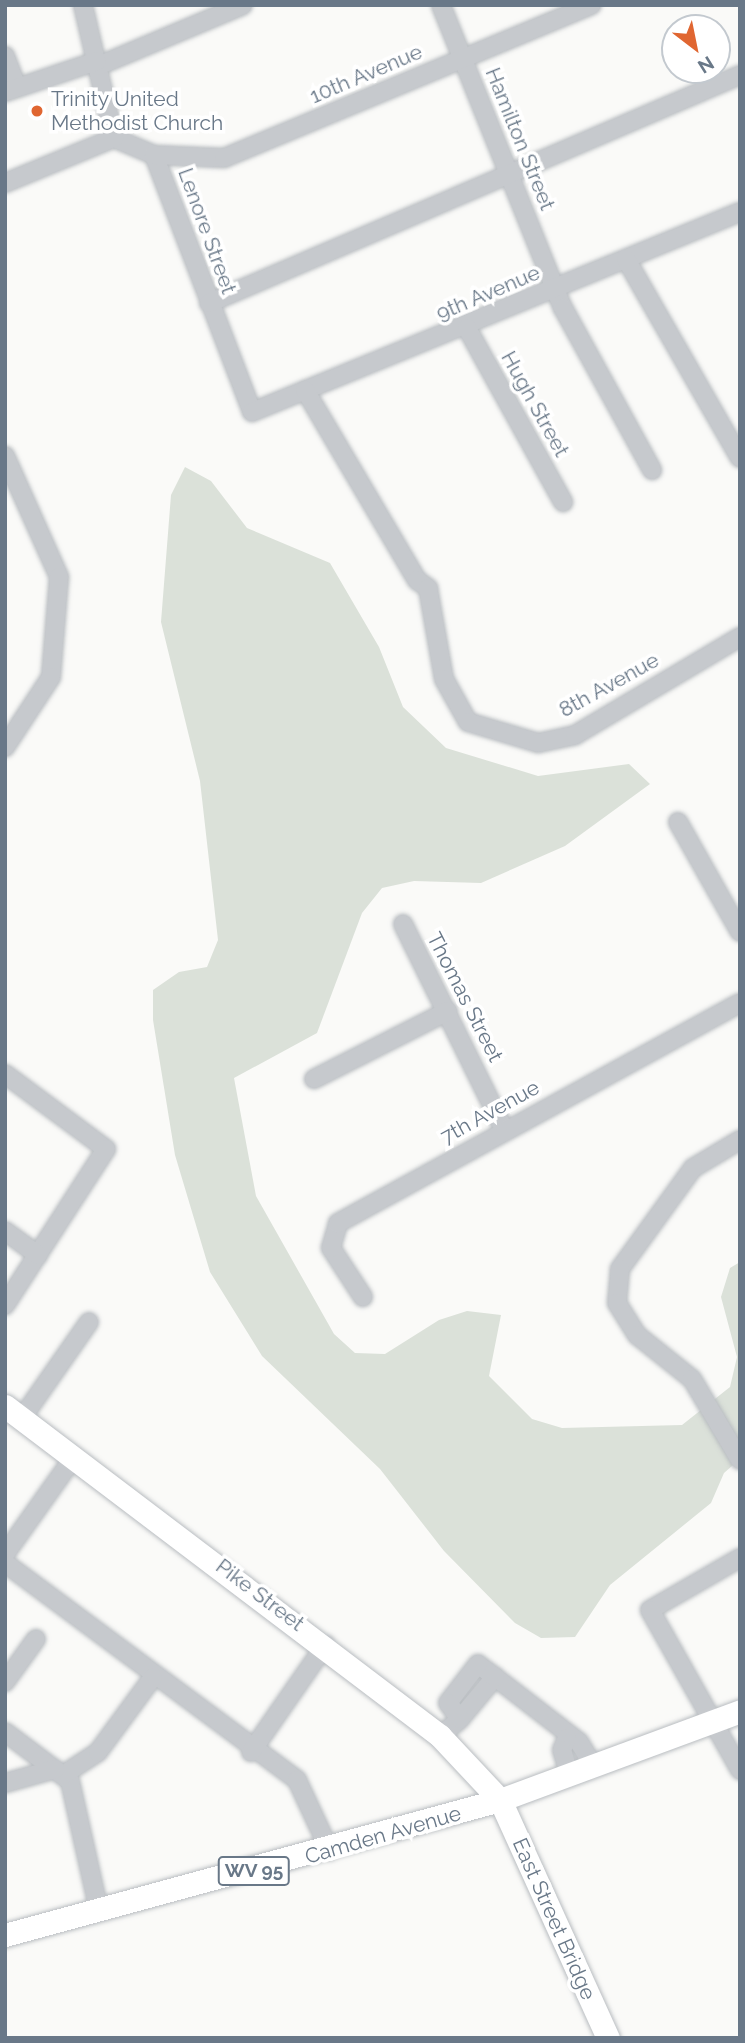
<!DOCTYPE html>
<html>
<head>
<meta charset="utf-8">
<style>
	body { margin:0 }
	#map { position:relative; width:745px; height:2043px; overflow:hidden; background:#fafaf8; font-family:Raleway,sans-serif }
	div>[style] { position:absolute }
	.green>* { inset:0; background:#dbe1d9 }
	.roads { filter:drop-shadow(0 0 2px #b9bdc1) drop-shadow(0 0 2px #b9bdc1) }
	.minor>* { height:18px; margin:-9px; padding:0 9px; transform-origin:9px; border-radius:9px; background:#c6c9cd }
	.major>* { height:23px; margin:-11.5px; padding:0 11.5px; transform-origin:11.5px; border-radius:11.5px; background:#fff }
	.dots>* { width:19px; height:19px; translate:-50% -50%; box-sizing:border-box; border:4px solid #fff; border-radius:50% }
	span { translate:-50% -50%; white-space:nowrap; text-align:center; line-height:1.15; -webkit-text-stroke:7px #fff; paint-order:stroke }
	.shield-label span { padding:2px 5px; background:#fff; border:2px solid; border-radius:5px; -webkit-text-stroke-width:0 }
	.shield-label { font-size:19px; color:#697888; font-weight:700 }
	.street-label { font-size:21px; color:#697888 }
	.poi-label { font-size:21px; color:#697888 }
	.left { translate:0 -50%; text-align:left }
	.frame { position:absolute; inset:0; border:7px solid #697888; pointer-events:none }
	.north { position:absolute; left:661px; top:14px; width:70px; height:70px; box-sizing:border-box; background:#fff; border:2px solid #c3c9cf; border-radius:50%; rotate:148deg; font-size:19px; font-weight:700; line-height:28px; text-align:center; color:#697888 }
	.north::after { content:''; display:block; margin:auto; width:24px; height:32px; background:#e06631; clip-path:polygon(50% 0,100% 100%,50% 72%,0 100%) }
</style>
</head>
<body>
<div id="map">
	<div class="green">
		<i style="clip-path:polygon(185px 467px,211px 481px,247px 528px,330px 563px,379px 647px,403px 707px,446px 748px,538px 776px,629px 764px,650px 784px,565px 846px,481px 883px,414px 881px,382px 888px,362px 913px,317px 1033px,234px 1078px,256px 1196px,334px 1334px,355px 1353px,385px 1354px,439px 1320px,467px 1311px,501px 1315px,489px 1376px,532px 1419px,562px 1428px,682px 1425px,730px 1387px,737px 1357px,721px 1297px,730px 1268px,740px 1262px,740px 1459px,724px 1473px,711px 1503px,610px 1585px,575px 1637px,541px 1638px,515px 1623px,444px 1551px,380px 1469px,262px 1356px,210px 1272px,175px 1155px,153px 1020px,153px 990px,179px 972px,207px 967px,218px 940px,200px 781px,161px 622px,171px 495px)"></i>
	</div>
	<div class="roads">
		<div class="minor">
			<i style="left:83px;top:5px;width:137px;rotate:76.9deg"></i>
			<i style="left:441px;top:5px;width:327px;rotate:68.1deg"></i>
			<i style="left:563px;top:308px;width:185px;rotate:61.2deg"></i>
			<i style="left:5px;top:56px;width:34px;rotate:69deg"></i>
			<i style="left:98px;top:66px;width:157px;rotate:-22.8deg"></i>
			<i style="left:5px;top:92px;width:97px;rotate:-18.6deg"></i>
			<i style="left:114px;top:138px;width:43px;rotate:23deg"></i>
			<i style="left:154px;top:155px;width:275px;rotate:69.1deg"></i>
			<i style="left:252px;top:412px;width:527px;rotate:-22.29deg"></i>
			<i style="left:154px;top:155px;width:70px;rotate:2.5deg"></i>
			<i style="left:224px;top:158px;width:398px;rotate:-22.6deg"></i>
			<i style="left:5px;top:183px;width:118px;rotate:-22.4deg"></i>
			<i style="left:626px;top:259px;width:229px;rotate:60.2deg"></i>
			<i style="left:209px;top:303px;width:578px;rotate:-23.24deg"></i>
			<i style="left:467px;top:328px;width:199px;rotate:61.1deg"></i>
			<i style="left:305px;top:390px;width:221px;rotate:59.5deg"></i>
			<i style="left:417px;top:580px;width:14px;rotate:36deg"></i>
			<i style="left:428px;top:588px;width:92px;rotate:80deg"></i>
			<i style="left:444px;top:679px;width:49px;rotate:60.8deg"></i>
			<i style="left:468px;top:722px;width:73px;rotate:16.7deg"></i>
			<i style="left:538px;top:743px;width:38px;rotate:-12deg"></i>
			<i style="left:575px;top:735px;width:192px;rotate:-30.7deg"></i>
			<i style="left:5px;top:456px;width:133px;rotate:65.9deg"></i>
			<i style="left:59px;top:577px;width:100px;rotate:94.6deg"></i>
			<i style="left:51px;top:677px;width:84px;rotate:123.3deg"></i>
			<i style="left:678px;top:822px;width:126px;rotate:60.6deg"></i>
			<i style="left:403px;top:924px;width:229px;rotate:63.8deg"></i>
			<i style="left:5px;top:1074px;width:126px;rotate:36.6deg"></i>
			<i style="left:106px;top:1149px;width:186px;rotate:122.9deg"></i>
			<i style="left:314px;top:1079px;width:150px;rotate:-26.9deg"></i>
			<i style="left:740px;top:1140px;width:55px;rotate:149.2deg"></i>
			<i style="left:693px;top:1168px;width:125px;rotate:125.9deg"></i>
			<i style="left:620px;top:1269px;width:34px;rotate:95deg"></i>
			<i style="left:617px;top:1303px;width:38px;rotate:58deg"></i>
			<i style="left:637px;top:1335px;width:70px;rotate:38.7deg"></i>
			<i style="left:692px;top:1379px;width:94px;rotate:59.3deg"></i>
			<i style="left:5px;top:1231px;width:41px;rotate:36deg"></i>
			<i style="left:363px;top:1297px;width:59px;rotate:-123.1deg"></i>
			<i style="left:331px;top:1248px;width:26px;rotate:-74deg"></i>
			<i style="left:338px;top:1223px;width:458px;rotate:-28.7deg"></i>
			<i style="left:22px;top:1418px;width:117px;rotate:-55.1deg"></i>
			<i style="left:5px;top:1554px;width:119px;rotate:-54.6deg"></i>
			<i style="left:740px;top:1558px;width:104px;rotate:150deg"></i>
			<i style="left:650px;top:1610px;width:184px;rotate:60.6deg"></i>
			<i style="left:5px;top:1563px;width:364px;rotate:36.6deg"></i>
			<i style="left:297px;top:1780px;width:78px;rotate:65.1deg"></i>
			<i style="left:495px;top:1677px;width:106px;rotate:37.7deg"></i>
			<i style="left:579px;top:1742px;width:29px;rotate:59deg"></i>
			<i style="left:5px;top:1682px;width:53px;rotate:-54.2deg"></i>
			<i style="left:5px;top:1732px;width:81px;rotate:37deg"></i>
			<i style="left:70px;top:1781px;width:133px;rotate:77.4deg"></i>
			<i style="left:440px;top:1736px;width:26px;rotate:-40deg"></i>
			<i style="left:460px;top:1719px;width:55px;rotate:-50.2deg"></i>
			<i style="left:495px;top:1677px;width:21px;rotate:-143deg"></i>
			<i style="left:478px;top:1664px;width:49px;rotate:127.6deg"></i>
			<i style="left:448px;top:1703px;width:20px;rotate:53deg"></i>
			<i style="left:567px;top:1738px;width:13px;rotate:113deg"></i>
			<i style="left:562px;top:1750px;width:27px;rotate:73deg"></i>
			<i style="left:251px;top:1752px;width:131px;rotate:-55.2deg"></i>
			<i style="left:63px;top:1775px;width:42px;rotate:-33.3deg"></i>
			<i style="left:98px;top:1752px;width:93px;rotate:-53.7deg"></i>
			<i style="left:5px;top:1783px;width:52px;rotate:-15.6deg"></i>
		</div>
		<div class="major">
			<i style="left:5px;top:1406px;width:546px;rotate:37.18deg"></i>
			<i style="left:440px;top:1736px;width:88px;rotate:46.8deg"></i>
			<i style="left:500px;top:1800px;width:261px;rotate:65.6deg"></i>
			<i style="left:5px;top:1935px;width:513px;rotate:-15.26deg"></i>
			<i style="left:500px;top:1800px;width:256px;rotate:-20.3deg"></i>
		</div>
	</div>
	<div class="dots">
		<i style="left:37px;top:111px;background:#e06631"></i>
	</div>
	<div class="shield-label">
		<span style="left:254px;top:1871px">WV 95</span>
	</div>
	<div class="street-label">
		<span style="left:366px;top:74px;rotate:-23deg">10th Avenue</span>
		<span style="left:520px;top:139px;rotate:68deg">Hamilton Street</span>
		<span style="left:207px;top:231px;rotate:70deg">Lenore Street</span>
		<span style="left:488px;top:293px;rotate:-23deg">9th Avenue</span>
		<span style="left:535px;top:404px;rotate:61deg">Hugh Street</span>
		<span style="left:609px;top:685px;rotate:-29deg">8th Avenue</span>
		<span style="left:465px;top:997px;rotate:63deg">Thomas Street</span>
		<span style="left:490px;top:1112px;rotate:-29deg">7th Avenue</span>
		<span style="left:260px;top:1595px;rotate:37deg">Pike Street</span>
		<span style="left:383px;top:1835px;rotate:-16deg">Camden Avenue</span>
		<span style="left:554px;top:1919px;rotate:66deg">East Street Bridge</span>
	</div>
	<div class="poi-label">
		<span class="left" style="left:51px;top:111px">Trinity United<br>Methodist Church</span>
	</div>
	<div class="frame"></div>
	<div class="north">N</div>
</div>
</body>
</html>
